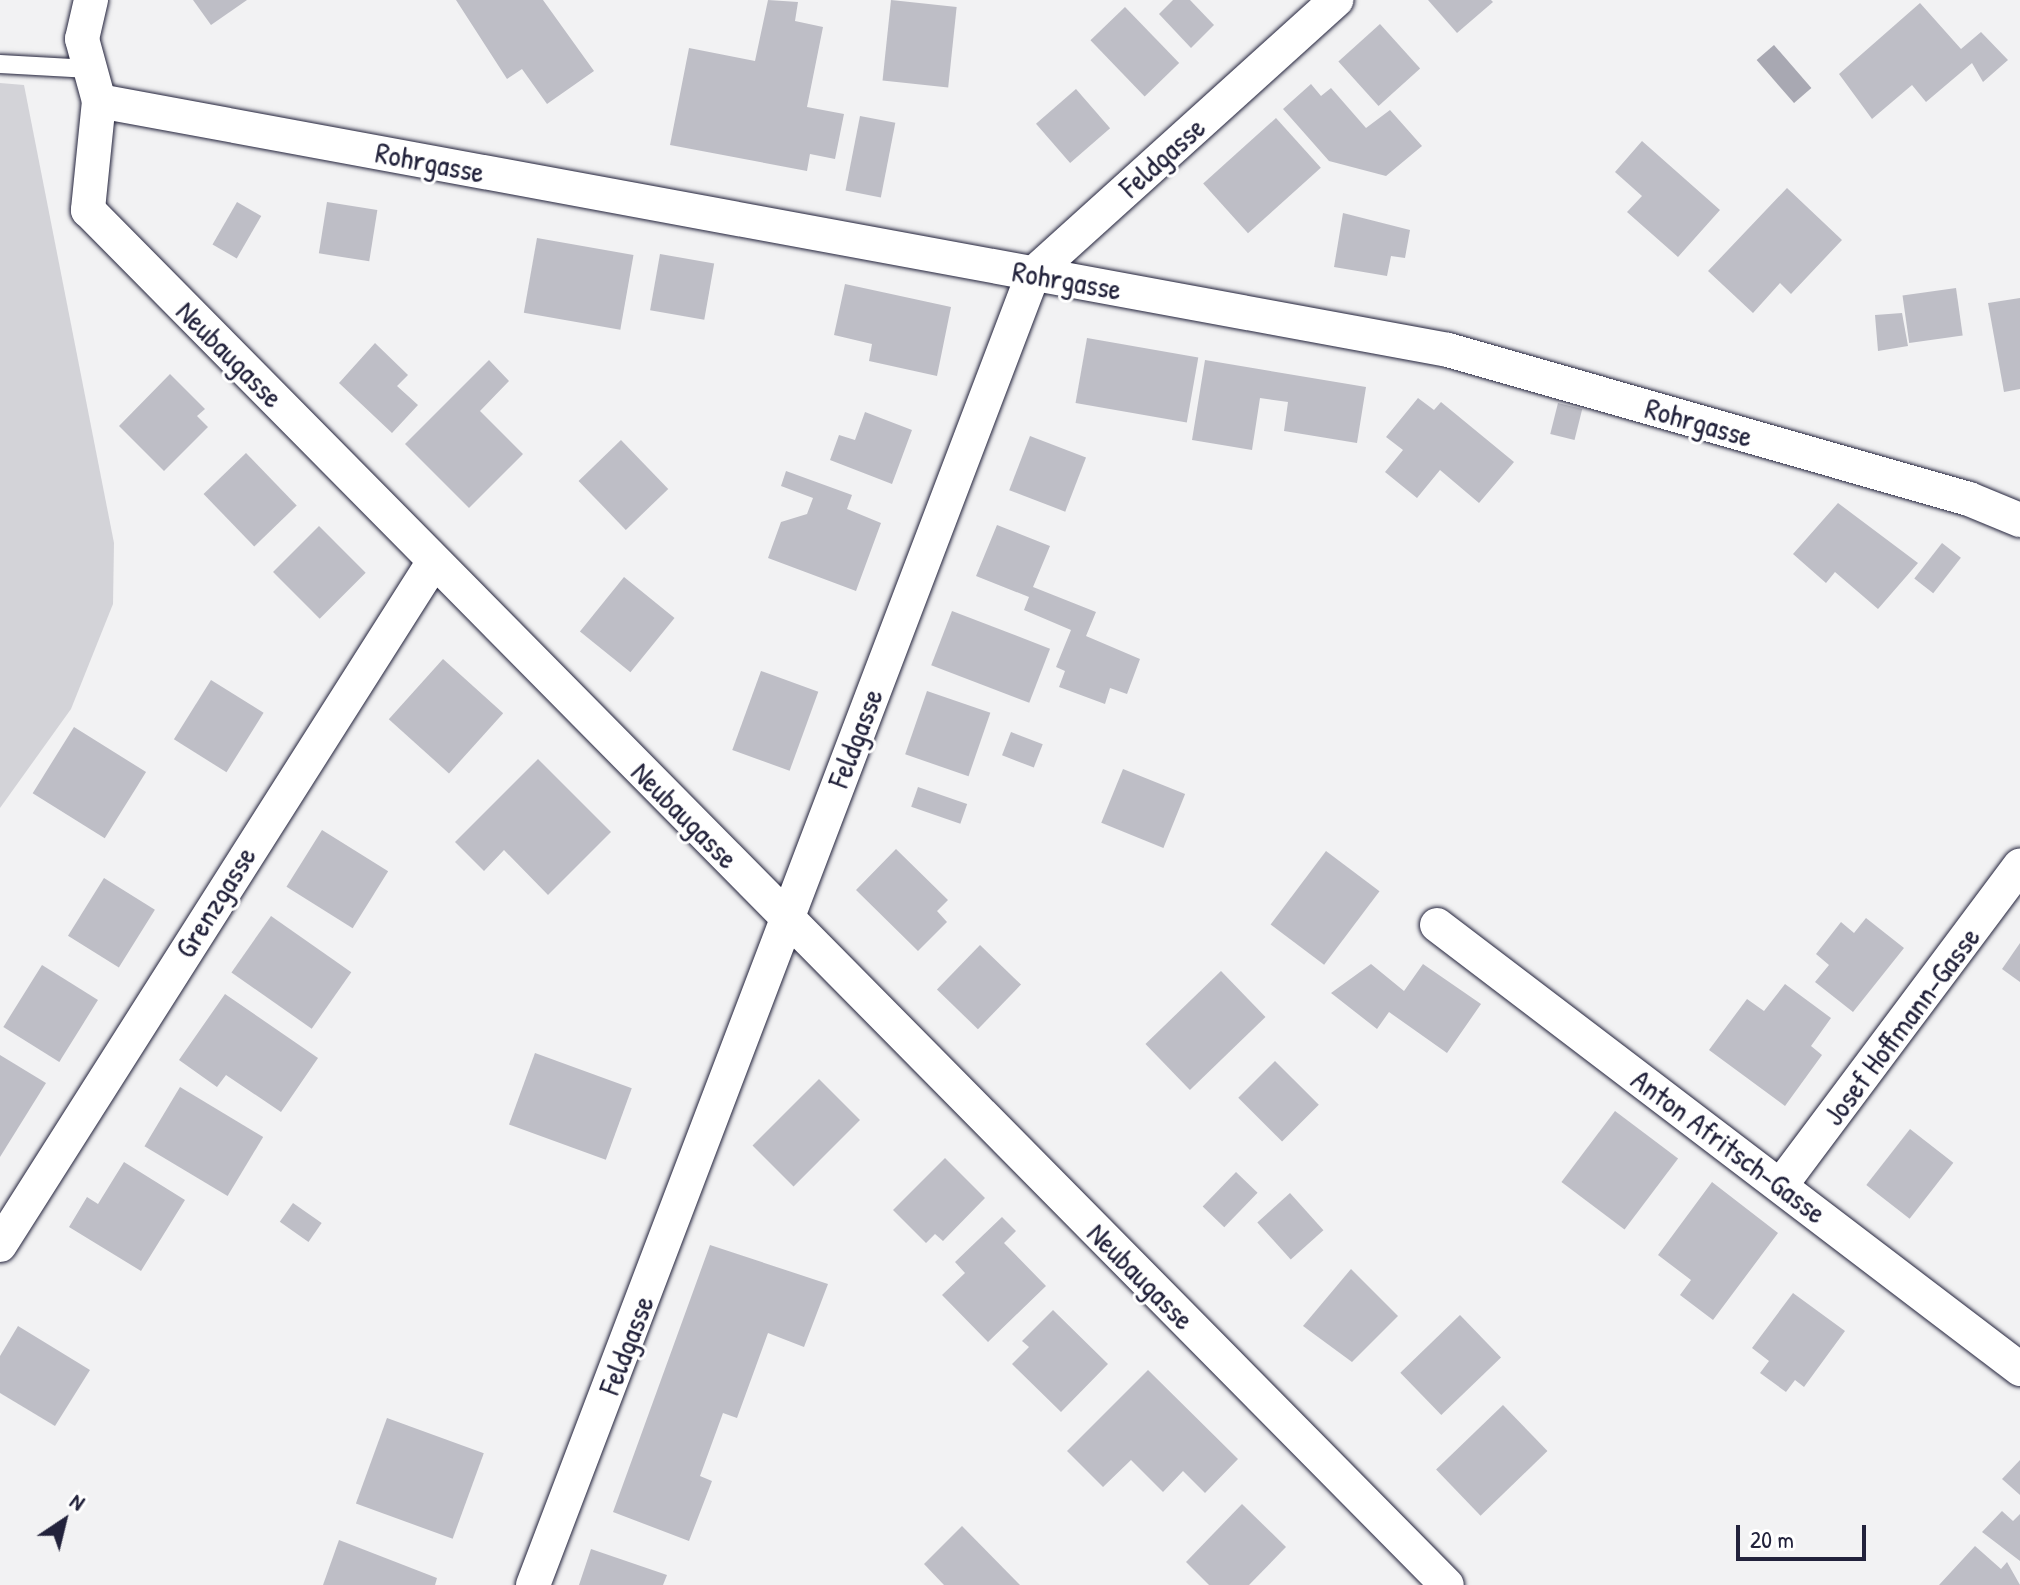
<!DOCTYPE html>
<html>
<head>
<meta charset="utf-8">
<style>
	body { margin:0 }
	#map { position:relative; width:2020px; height:1585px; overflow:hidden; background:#f2f2f3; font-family:"Patrick Hand",sans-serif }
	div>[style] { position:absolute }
	.green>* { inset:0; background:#d3d3d8 }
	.water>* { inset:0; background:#a8a8b2; transform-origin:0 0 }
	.building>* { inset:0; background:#bebec6; transform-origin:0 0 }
	.roads { filter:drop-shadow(0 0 2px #22223b) drop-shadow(0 0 2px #22223b) }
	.lane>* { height:18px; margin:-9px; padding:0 9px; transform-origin:9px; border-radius:9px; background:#fff }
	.street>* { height:34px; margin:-17px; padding:0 17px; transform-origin:17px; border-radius:17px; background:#fff }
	span { translate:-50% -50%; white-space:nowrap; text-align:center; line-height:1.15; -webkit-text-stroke:6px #fff; paint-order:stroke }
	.street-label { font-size:30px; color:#22223b }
	.north { position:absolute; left:24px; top:1481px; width:80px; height:80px; -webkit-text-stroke:6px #fff; paint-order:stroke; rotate:35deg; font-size:22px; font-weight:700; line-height:32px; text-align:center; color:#22223b }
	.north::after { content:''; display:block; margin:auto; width:28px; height:36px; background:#22223b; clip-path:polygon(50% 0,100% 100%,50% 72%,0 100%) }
	.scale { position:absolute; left:1736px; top:1525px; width:130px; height:36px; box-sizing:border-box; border:4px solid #22223b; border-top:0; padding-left:10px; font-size:24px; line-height:28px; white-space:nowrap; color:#22223b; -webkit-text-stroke:6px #fff; paint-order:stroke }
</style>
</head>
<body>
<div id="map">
	<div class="green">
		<i style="clip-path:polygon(0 83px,24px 85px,114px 543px,113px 604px,71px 709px,0 808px)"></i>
	</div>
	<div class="water">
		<i style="left:1774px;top:45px;width:57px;height:23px;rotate:49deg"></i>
	</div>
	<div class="building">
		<i style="clip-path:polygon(193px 0,247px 0,211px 25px)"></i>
		<i style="clip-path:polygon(456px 0,543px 0,594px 71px,547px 104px,522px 69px,507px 79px)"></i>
		<i style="clip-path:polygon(768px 0,798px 2px,795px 21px,823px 27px,807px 107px,844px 114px,835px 159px,810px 154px,807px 171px,670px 145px,689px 48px,755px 61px)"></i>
		<i style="left:891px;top:0;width:66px;height:81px;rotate:6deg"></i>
		<i style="clip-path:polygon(1173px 0,1190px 0,1214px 25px,1191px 48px,1159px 14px)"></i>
		<i style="clip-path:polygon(1428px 0,1491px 0,1493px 2px,1457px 33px)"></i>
		<i style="clip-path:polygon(1920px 3px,1961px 49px,1981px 32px,2008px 60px,1983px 82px,1972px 63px,1926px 102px,1912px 85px,1872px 119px,1839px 74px)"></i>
		<i style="left:1125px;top:7px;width:78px;height:48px;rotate:46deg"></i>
		<i style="left:1380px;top:24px;width:60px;height:56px;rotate:48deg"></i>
		<i style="clip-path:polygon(1311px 84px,1321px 96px,1331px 88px,1366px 128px,1390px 110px,1422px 146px,1386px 176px,1329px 161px,1283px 109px)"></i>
		<i style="left:1076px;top:89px;width:52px;height:53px;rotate:49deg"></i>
		<i style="left:860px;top:116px;width:36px;height:76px;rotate:11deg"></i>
		<i style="left:1276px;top:118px;width:67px;height:98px;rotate:48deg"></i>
		<i style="clip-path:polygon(1642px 141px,1720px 210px,1678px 257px,1627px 212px,1642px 196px,1615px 172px)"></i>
		<i style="clip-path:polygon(1787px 188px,1842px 240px,1791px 294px,1780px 283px,1753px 313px,1708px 271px)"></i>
		<i style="left:237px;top:202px;width:28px;height:49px;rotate:30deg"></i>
		<i style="left:327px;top:202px;width:51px;height:52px;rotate:9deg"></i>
		<i style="clip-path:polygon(1343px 213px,1410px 230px,1405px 258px,1391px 256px,1387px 276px,1334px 267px)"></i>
		<i style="left:537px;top:238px;width:98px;height:76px;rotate:10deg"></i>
		<i style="left:660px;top:254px;width:55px;height:57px;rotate:10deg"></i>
		<i style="clip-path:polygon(845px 284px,951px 307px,937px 376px,869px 361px,872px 344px,834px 335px)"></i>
		<i style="left:1956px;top:288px;width:48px;height:54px;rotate:82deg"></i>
		<i style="clip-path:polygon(2020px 298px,2020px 389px,2004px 392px,1988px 303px)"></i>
		<i style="clip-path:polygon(1902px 313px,1908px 346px,1878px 351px,1875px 315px)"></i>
		<i style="left:1087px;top:338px;width:113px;height:66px;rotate:10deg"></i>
		<i style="clip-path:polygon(375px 343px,408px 375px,397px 386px,418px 405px,392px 433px,339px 383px)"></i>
		<i style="clip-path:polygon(489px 360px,509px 381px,480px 411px,523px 454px,469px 508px,405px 444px)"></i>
		<i style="clip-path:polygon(1205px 360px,1366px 387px,1357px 443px,1284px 431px,1288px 402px,1260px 398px,1252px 450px,1192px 440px)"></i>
		<i style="clip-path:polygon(170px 374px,205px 409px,197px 416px,208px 427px,164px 471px,119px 426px)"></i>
		<i style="clip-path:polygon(1418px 398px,1434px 410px,1441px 402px,1514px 462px,1479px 503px,1440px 470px,1417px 498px,1385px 472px,1403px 450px,1386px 437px)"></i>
		<i style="left:1558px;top:403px;width:25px;height:32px;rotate:14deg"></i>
		<i style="clip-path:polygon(865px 412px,912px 430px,892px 484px,830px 460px,839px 435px,855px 440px)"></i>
		<i style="left:1030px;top:436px;width:60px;height:58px;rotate:21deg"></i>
		<i style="left:621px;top:440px;width:68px;height:59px;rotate:46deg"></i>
		<i style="left:246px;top:453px;width:73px;height:59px;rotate:46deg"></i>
		<i style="clip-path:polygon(786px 471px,852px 495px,847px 509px,881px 523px,856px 591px,768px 558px,781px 522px,807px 514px,813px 498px,781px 486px)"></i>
		<i style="clip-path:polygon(1838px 503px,1918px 563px,1878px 609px,1835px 572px,1826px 583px,1793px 554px)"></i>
		<i style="clip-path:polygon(997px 525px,1050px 546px,1033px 587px,1096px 612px,1086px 636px,1140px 659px,1127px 694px,1110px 688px,1105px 704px,1059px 687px,1065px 671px,1056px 667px,1071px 630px,1024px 610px,1029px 597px,976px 576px)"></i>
		<i style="left:319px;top:526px;width:66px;height:65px;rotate:45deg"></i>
		<i style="left:1942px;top:543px;width:24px;height:45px;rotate:38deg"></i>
		<i style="left:624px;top:577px;width:65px;height:70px;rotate:39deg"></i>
		<i style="left:952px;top:611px;width:105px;height:58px;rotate:21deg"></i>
		<i style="left:443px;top:659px;width:81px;height:81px;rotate:42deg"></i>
		<i style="left:761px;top:671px;width:61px;height:84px;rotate:20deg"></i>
		<i style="left:211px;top:680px;width:62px;height:70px;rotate:32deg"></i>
		<i style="left:927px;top:691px;width:67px;height:67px;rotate:19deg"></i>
		<i style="left:74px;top:727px;width:85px;height:78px;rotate:32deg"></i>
		<i style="left:1011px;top:732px;width:34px;height:25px;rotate:21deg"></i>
		<i style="clip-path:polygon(538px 759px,611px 832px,548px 895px,504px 850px,484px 871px,455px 842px)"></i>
		<i style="left:1123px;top:769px;width:67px;height:58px;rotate:22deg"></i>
		<i style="left:918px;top:787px;width:52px;height:21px;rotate:19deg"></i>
		<i style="left:322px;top:830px;width:78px;height:67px;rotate:32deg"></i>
		<i style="clip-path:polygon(896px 849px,948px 900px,937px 911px,947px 922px,918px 951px,856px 890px)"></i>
		<i style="left:1326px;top:851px;width:67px;height:92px;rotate:37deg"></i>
		<i style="left:104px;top:878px;width:60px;height:68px;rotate:32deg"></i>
		<i style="left:271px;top:916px;width:98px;height:69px;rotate:35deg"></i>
		<i style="clip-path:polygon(1866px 918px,1904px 948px,1853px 1012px,1815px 982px,1829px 965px,1816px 954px,1841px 922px,1854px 933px)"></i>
		<i style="clip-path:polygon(2020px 943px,2020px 982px,2002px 969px)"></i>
		<i style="left:980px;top:945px;width:57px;height:62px;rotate:44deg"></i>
		<i style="clip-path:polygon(1371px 964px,1404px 991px,1423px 964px,1481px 1004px,1447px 1053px,1389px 1012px,1377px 1029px,1331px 993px)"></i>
		<i style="left:42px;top:965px;width:66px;height:73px;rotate:32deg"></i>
		<i style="left:1221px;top:971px;width:64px;height:105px;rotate:46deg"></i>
		<i style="clip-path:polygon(1785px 984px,1831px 1018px,1811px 1046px,1822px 1055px,1785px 1106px,1709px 1050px,1747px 999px,1764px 1011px)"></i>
		<i style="clip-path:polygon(225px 994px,318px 1058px,281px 1112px,226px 1075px,217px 1087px,179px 1060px)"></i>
		<i style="left:535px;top:1053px;width:103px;height:76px;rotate:20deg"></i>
		<i style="clip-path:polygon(0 1055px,46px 1083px,0 1157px)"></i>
		<i style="left:1275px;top:1061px;width:62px;height:52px;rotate:45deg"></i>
		<i style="left:819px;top:1079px;width:58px;height:94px;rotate:45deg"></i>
		<i style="left:180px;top:1087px;width:97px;height:69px;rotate:31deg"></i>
		<i style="left:1615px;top:1111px;width:79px;height:89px;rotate:37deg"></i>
		<i style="left:1910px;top:1129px;width:55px;height:71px;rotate:38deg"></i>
		<i style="clip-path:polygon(945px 1158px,985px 1198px,943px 1241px,935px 1234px,926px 1243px,893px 1210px)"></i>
		<i style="clip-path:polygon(124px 1162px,185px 1200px,141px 1271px,69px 1227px,87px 1197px,98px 1204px)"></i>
		<i style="left:1236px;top:1172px;width:30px;height:48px;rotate:44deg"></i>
		<i style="clip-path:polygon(1712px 1182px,1778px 1233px,1713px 1320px,1680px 1295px,1691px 1280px,1658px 1255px)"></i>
		<i style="left:1290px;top:1193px;width:50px;height:44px;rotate:48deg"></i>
		<i style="left:293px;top:1203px;width:35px;height:23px;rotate:35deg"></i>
		<i style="clip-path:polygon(1002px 1217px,1016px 1231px,1004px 1243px,1046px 1286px,988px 1342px,942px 1295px,965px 1273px,955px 1262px)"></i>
		<i style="clip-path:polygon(710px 1245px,828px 1284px,804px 1347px,768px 1333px,737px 1418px,723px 1413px,700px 1476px,712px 1481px,689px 1541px,613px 1512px)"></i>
		<i style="clip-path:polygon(1351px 1269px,1398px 1316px,1352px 1362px,1303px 1326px)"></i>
		<i style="clip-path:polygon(1793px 1293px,1845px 1331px,1804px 1387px,1795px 1380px,1786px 1392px,1760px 1373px,1769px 1361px,1752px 1348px)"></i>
		<i style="clip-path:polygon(1053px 1310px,1108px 1364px,1061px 1412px,1012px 1364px,1029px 1347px,1022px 1341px)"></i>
		<i style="left:1460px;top:1315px;width:59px;height:83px;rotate:46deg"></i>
		<i style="clip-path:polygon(18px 1326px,90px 1370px,55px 1426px,0 1393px,0 1356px)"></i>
		<i style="clip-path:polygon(1148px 1370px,1238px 1459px,1205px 1493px,1183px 1471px,1163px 1492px,1131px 1460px,1103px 1487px,1067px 1451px)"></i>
		<i style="left:1503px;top:1405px;width:64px;height:93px;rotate:46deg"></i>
		<i style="left:387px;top:1418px;width:103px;height:91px;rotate:20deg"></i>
		<i style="clip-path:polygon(2020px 1460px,2020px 1495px,2002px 1479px)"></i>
		<i style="clip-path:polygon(1242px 1504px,1286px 1547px,1249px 1585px,1209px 1585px,1186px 1562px)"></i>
		<i style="clip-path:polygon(2002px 1511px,2013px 1521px,2020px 1514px,2020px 1561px,1982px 1532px)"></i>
		<i style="clip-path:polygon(962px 1526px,1020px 1585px,944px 1585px,924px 1564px)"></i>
		<i style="clip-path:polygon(339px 1540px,437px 1578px,435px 1585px,323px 1585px)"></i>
		<i style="clip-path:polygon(1975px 1546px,2001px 1569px,2007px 1562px,2020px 1585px,1939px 1585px)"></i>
		<i style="clip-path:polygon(591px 1549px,667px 1575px,663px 1585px,579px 1585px)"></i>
	</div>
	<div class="roads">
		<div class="lane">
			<i style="left:0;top:64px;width:90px;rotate:3.2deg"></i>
		</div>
		<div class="street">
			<i style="left:91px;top:0;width:40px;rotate:103deg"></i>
			<i style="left:82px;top:39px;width:64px;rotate:74.7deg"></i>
			<i style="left:99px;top:101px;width:110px;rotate:95.8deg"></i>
			<i style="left:88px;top:210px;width:1933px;rotate:45.34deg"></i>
			<i style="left:99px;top:101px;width:1372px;rotate:10.46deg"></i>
			<i style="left:1448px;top:350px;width:542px;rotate:15.96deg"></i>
			<i style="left:1969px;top:499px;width:55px;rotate:22.4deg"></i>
			<i style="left:1437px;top:925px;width:733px;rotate:37.29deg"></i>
			<i style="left:1781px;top:1185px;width:399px;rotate:-53.2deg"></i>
			<i style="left:0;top:1245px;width:810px;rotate:-57.6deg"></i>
			<i style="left:533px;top:1585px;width:1403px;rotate:-69.12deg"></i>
			<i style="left:1033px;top:274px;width:409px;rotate:-42.1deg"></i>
		</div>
	</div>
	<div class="street-label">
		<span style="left:1162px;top:157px;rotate:-42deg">Feldgasse</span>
		<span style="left:430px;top:162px;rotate:11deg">Rohrgasse</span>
		<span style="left:1067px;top:280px;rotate:10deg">Rohrgasse</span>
		<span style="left:230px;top:354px;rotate:45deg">Neubaugasse</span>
		<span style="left:1699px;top:422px;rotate:16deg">Rohrgasse</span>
		<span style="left:855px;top:738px;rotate:-69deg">Feldgasse</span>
		<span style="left:685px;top:815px;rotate:45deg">Neubaugasse</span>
		<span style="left:215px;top:902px;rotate:-58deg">Grenzgasse</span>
		<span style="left:1901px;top:1026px;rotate:-53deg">Josef Hoffmann-Gasse</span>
		<span style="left:1729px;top:1146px;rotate:37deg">Anton Afritsch-Gasse</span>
		<span style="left:1141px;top:1276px;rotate:45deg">Neubaugasse</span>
		<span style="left:626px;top:1345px;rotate:-69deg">Feldgasse</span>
	</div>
	<div class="north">N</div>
	<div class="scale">20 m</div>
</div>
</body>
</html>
